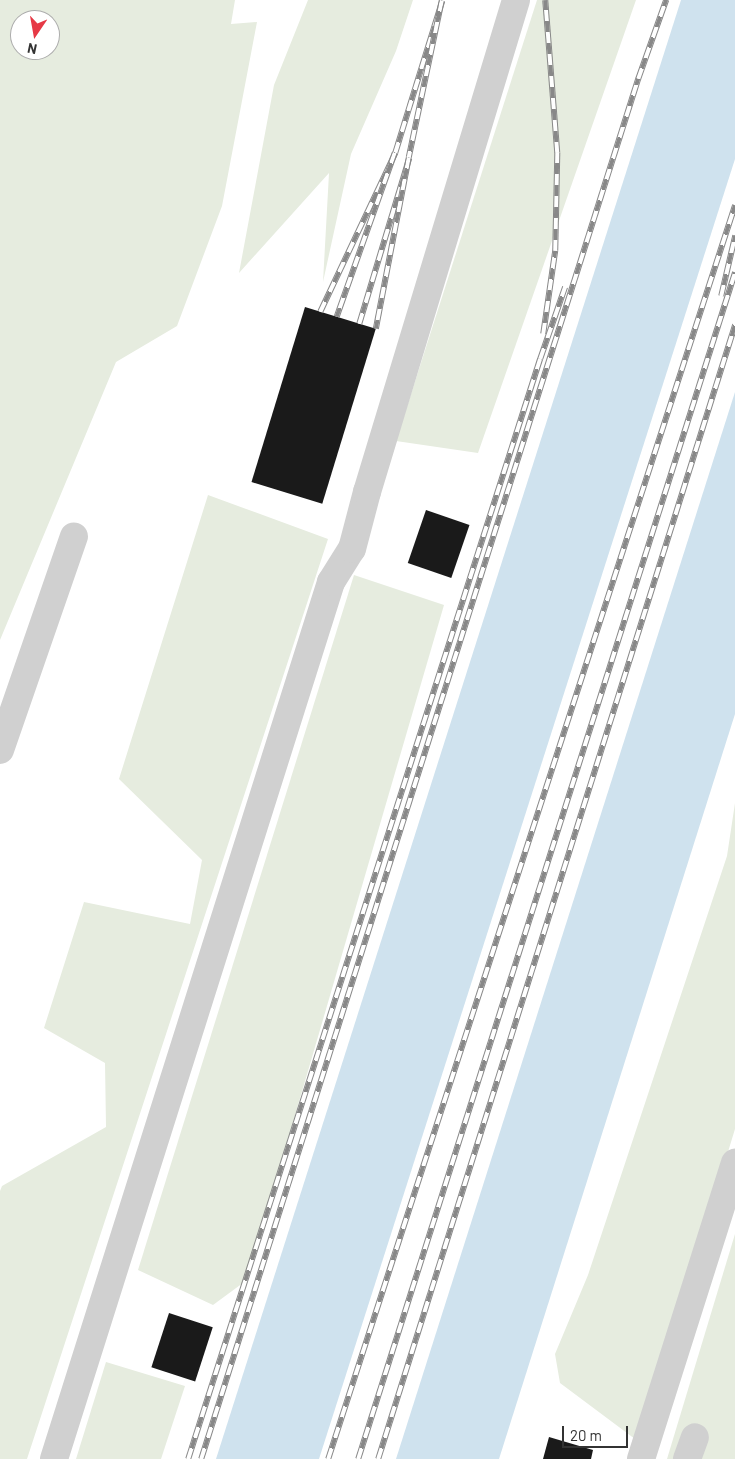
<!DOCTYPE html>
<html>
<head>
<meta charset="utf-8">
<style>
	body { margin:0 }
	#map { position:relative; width:735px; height:1459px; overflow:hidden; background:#fff; font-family:Barlow,sans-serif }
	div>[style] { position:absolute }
	.green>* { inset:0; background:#e6ecdf }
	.water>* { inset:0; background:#cfe2ee }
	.building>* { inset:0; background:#1a1a1a; transform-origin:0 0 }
	.minor>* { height:28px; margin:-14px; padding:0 14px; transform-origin:14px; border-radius:14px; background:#d0d0d0 }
	.rail>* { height:5.5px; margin-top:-2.75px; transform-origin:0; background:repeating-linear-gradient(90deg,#fff 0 11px,#888 0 22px); box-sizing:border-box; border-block:1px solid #888 }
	span { translate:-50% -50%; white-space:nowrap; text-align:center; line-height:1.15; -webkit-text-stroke:5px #fff; paint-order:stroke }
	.north { position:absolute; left:10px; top:10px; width:50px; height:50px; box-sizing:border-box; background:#fff; border:1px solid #adadad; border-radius:50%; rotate:192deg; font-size:14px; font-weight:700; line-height:20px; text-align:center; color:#333 }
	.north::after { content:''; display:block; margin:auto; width:18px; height:22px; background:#e63946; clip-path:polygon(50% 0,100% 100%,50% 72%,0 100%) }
	.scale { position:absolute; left:562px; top:1426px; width:66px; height:22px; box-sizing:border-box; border:2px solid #333; border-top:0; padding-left:6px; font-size:15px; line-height:18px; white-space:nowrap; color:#333; -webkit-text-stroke:4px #fff; paint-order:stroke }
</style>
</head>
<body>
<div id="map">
	<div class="green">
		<i style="clip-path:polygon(evenodd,0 0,235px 0,231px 24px,257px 22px,222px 206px,177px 326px,116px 362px,0 640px,0 0,20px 20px,50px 20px,50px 50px,20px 50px,20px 20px)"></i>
		<i style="clip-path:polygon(308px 0,413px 0,396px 51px,351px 154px,323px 282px,329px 173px,239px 273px,274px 85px)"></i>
		<i style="clip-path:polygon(537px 0,636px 0,478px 453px,396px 441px)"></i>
		<i style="clip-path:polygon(208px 495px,328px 539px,27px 1459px,0 1459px,0 1191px,2px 1186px,106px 1127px,105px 1063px,44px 1028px,84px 902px,190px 924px,202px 860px,119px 779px)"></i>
		<i style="clip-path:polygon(354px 575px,444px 605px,247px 1280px,213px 1305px,138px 1270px)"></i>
		<i style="clip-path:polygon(735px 803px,735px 1129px,639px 1442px,560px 1383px,555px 1354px,588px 1275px,727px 856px)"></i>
		<i style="clip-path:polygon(735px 1234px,735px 1459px,667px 1459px)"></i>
		<i style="clip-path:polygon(106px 1362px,185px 1386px,161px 1459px,76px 1459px)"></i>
	</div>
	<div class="water">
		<i style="clip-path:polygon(681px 0,735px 0,735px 159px,319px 1459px,216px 1459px)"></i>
		<i style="clip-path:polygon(735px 392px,735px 714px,499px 1459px,396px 1459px)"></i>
	</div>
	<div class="building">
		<i style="left:305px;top:307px;width:74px;height:183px;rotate:17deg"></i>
		<i style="left:426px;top:510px;width:46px;height:56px;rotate:19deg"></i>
		<i style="left:169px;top:1313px;width:46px;height:57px;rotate:18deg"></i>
		<i style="clip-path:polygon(549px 1437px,593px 1450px,591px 1459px,543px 1459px)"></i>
	</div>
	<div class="minor">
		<i style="left:0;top:750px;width:226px;rotate:-70.9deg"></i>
		<i style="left:54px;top:1459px;width:920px;rotate:-72.47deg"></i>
		<i style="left:331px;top:582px;width:39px;rotate:-58deg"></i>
		<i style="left:352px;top:549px;width:59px;rotate:-75.3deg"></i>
		<i style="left:367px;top:492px;width:514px;rotate:-73.15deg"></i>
		<i style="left:641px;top:1459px;width:311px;rotate:-72.4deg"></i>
		<i style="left:687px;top:1459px;width:23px;rotate:-70deg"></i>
	</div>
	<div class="rail">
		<i style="left:395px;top:153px;width:159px;rotate:-72.8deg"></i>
		<i style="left:442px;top:1px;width:160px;rotate:101.9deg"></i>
		<i style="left:721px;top:296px;width:62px;rotate:-76.9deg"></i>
		<i style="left:320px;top:312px;width:176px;rotate:-64.7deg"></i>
		<i style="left:395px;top:153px;width:174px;rotate:109.5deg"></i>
		<i style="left:359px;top:324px;width:173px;rotate:-73.2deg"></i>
		<i style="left:409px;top:158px;width:174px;rotate:100.9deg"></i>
		<i style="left:543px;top:334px;width:84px;rotate:-81.8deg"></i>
		<i style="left:555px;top:251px;width:98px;rotate:-88.8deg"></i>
		<i style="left:557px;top:153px;width:153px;rotate:-94.5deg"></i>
		<i style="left:188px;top:1459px;width:1155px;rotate:-72.26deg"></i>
		<i style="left:540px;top:359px;width:76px;rotate:-70.9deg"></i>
		<i style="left:201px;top:1459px;width:1448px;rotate:-72.43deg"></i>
		<i style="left:638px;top:79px;width:84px;rotate:-70.5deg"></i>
		<i style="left:328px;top:1459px;width:1318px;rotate:-72.02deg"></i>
		<i style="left:358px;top:1459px;width:1245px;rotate:-72.38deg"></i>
		<i style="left:378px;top:1459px;width:1189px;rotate:-72.53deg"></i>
	</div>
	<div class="north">N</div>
	<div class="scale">20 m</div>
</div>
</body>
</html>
